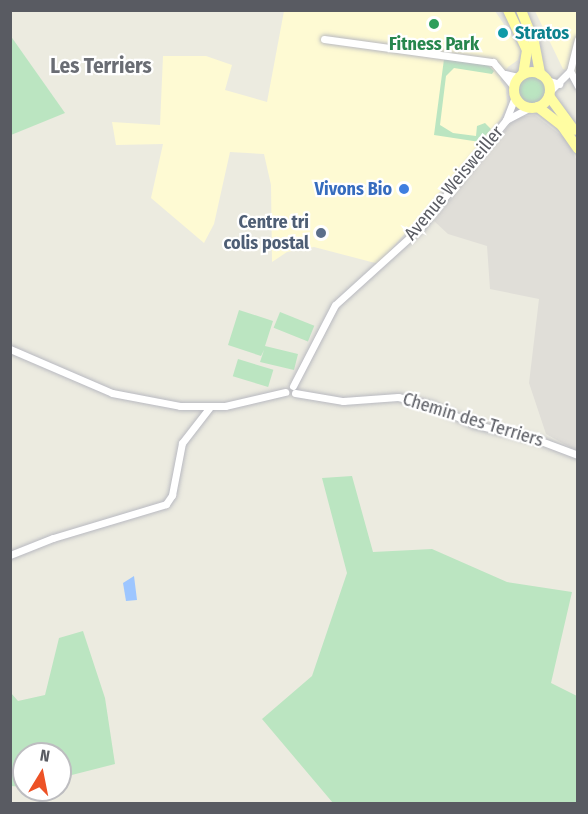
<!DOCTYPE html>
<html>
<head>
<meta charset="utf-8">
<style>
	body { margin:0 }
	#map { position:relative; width:588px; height:814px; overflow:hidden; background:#ecebe0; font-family:"Fira Sans Condensed",sans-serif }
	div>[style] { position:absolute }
	.commercial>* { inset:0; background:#fefad3 }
	.industrial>* { inset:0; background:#e0ded8 }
	.green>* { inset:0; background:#bbe5c1; transform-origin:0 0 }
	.round { border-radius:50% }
	.water>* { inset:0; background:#9dc6ff }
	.roads { filter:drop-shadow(0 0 2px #b8b9c0) drop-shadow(0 0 2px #b8b9c0) }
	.minor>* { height:7px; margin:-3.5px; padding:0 3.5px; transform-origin:3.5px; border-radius:3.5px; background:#fff }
	.primary>* { height:10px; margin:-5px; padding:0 5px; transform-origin:5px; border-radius:5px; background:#fffda2 }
	.primary>.ring { margin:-5px; padding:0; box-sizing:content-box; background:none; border:10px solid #fffda2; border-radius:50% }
	.dots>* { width:16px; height:16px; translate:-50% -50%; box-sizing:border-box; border:3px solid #fff; border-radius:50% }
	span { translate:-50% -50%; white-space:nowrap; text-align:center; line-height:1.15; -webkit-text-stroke:4.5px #fff; paint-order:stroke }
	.culture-label { font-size:18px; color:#0d838f; font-weight:700 }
	.left { translate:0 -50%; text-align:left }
	.leisure-label { font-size:18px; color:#27864d; font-weight:700 }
	.street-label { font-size:18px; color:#595b62 }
	.shop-label { font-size:18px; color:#366cbe; font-weight:700 }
	.right { translate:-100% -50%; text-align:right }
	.service-label { font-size:18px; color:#4e5e75; font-weight:700 }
	.quarter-label { font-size:21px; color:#6a6d74; font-weight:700 }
	.frame { position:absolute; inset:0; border:12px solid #595b62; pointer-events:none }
	.north { position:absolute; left:12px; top:742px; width:60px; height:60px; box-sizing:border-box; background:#fff; border:2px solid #bdbdc0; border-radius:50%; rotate:10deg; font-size:16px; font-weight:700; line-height:24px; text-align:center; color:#595b62 }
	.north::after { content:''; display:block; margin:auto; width:21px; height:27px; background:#ed5226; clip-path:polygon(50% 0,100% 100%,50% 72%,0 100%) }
</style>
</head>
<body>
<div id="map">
	<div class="commercial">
		<i style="clip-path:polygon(284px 11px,495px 11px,521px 50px,518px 60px,508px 67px,500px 80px,506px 89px,507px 105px,500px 120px,379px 264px,314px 247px,287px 252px,272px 262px,271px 185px,264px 154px,230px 152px,214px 224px,204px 243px,151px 198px,163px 144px,116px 145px,112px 122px,160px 125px,163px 56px,206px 56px,232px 65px,225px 90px,267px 102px)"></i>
		<i style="clip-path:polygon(535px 11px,577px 11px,577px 75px,563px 69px)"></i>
	</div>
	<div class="industrial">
		<i style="clip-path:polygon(535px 115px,567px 140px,578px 163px,577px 451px,546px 434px,529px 383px,539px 299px,490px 289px,487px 246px,448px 234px,434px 221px,511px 123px,519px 117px)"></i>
	</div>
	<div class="green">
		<i style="clip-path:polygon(10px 35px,65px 113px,11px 135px,10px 135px)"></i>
		<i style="clip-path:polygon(444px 59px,488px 65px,494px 71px,492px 74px,454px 68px,446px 76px,440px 125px,453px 133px,476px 136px,477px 126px,485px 123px,491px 129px,480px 142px,434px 135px)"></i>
		<i class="round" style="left:517px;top:76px;width:28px;height:28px"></i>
		<i style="clip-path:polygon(239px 310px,273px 321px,265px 346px,298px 354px,294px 370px,260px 362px,264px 350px,261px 356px,228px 345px)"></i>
		<i style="left:280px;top:312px;width:37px;height:17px;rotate:22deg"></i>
		<i style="left:238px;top:359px;width:37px;height:18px;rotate:17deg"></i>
		<i style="clip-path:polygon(352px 476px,373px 552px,432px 549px,507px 582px,572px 592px,551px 683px,577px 696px,577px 803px,333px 803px,262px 719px,312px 676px,347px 573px,322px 478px)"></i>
		<i style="clip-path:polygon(83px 631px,105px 698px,115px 764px,60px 778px,60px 754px,24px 754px,24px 787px,11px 786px,11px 693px,18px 701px,45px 695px,59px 638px)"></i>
	</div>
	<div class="water">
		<i style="clip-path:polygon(134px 576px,137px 600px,126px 601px,123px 583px)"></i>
	</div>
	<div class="roads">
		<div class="minor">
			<i style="left:324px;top:39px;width:171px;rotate:7.8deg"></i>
			<i style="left:493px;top:62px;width:33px;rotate:50deg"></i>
			<i style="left:570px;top:71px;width:17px;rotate:62deg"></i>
			<i style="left:505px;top:74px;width:13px;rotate:13deg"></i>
			<i style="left:547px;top:80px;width:13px;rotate:18deg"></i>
			<i style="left:550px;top:91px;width:28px;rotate:-45deg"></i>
			<i style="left:570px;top:71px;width:33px;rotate:-76deg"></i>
			<i style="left:506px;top:120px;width:26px;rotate:-28deg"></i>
			<i style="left:10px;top:349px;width:111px;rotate:23.3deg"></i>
			<i style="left:112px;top:393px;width:69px;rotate:10.8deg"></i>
			<i style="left:180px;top:406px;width:45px"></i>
			<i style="left:225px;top:406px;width:62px;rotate:-13.1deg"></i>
			<i style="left:293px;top:386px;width:91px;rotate:-62.6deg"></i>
			<i style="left:335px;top:305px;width:116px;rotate:-42.2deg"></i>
			<i style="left:421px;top:227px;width:137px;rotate:-51.5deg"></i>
			<i style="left:506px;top:120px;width:25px;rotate:-69deg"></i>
			<i style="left:295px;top:393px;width:49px;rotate:9.5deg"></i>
			<i style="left:343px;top:401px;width:55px;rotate:-4.2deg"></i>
			<i style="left:398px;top:397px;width:35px;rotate:13deg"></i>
			<i style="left:432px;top:405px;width:45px;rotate:24.9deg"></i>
			<i style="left:473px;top:424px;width:67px;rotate:13.8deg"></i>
			<i style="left:538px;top:440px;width:43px;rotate:20.6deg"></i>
			<i style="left:10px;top:555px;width:46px;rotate:-21.6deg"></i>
			<i style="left:53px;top:538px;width:118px;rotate:-16.7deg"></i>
			<i style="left:166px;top:504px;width:11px;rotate:-56deg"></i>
			<i style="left:172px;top:495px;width:53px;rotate:-79.1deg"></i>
			<i style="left:182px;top:443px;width:46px;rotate:-52.1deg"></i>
		</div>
		<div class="primary">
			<i style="left:508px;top:10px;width:44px;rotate:64.6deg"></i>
			<i style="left:527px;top:50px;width:24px;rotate:99deg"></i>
			<i style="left:521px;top:10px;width:35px;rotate:68deg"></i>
			<i style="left:534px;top:42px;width:33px;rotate:79deg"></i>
			<i class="ring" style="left:514px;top:72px;width:26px;height:26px"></i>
			<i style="left:549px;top:96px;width:42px;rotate:53.7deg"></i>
			<i style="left:538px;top:107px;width:31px;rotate:38deg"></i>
			<i style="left:562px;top:126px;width:28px;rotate:55deg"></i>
		</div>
	</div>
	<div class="dots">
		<i style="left:434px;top:24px;background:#2e9e5b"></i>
		<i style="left:503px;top:33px;background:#0f9aa8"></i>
		<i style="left:404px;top:189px;background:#3f7fe0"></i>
		<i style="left:321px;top:233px;background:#5c6f8a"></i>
	</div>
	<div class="culture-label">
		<span class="left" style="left:515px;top:33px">Stratos</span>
	</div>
	<div class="leisure-label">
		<span style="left:434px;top:44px">Fitness Park</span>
	</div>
	<div class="street-label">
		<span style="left:454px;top:183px;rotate:-50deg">Avenue Weisweiller</span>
		<span style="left:473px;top:420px;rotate:17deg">Chemin des Terriers</span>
	</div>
	<div class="shop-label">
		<span class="right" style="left:392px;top:189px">Vivons Bio</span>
	</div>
	<div class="service-label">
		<span class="right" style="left:309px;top:233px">Centre tri<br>colis postal</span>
	</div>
	<div class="quarter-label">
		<span style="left:101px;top:66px">Les Terriers</span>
	</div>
	<div class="frame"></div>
	<div class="north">N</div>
</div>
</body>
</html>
